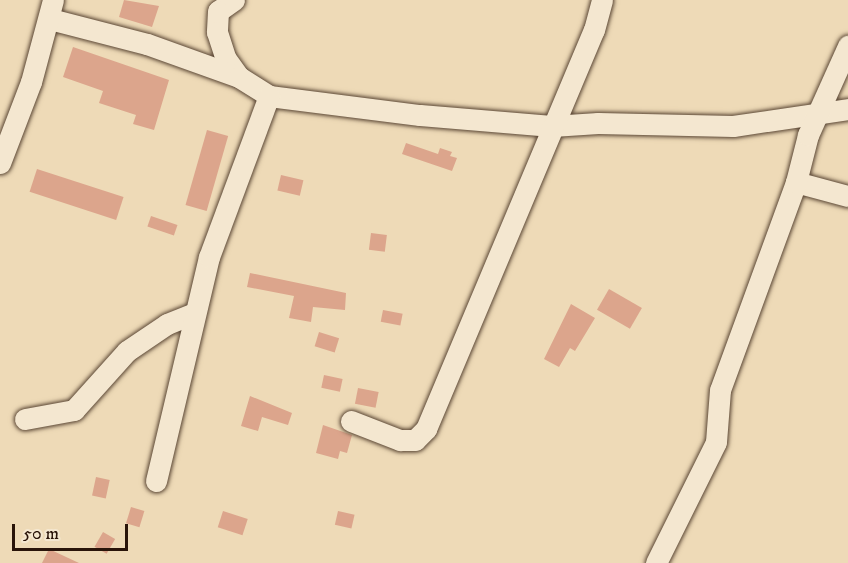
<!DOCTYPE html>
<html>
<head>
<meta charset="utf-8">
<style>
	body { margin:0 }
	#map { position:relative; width:848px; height:563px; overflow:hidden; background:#eedab7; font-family:"IM FELL DW Pica",serif }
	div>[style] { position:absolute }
	.building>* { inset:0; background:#dca58c; transform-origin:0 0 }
	.roads { filter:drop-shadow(0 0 2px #5a4634) drop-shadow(0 0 2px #5a4634) }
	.minor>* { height:21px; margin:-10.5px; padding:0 10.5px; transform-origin:10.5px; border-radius:10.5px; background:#f4e7d0 }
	span { translate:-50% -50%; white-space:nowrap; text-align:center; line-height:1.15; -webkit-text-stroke:4.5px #f4e7d0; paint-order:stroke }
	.scale { position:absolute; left:12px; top:524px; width:116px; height:27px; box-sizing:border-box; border:3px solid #291409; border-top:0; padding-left:8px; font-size:18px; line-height:21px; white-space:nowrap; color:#291409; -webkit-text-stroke:4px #f4e7d0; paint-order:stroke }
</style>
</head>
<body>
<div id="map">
	<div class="building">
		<i style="clip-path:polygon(124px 0,159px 6px,152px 27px,119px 17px)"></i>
		<i style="clip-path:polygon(73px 47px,169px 80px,154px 130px,133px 124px,136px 115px,99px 103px,103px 91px,63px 77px)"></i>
		<i style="left:207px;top:130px;width:22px;height:78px;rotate:16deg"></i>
		<i style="clip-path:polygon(406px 143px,438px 154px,440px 148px,452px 152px,450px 156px,457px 158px,452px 171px,402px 154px)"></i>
		<i style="left:37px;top:169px;width:91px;height:24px;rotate:18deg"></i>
		<i style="left:281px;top:175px;width:23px;height:16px;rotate:13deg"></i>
		<i style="left:151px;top:216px;width:28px;height:11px;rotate:19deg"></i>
		<i style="left:371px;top:233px;width:16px;height:17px;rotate:7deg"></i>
		<i style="clip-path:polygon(250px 273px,346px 293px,345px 310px,313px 307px,311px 322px,289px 318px,294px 296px,247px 287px)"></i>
		<i style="left:609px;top:289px;width:38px;height:24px;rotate:30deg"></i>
		<i style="clip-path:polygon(571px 304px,595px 318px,575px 351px,570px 348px,559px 367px,544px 359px)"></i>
		<i style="left:383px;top:310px;width:20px;height:12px;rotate:11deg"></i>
		<i style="left:319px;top:332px;width:21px;height:15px;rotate:17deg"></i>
		<i style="left:324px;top:375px;width:19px;height:13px;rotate:12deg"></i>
		<i style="left:358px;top:388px;width:21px;height:16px;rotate:11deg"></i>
		<i style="clip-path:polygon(250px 396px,292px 413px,288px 425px,262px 417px,258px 431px,241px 426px)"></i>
		<i style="clip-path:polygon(323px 425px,352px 435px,347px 453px,340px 451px,338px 459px,316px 453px)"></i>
		<i style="left:96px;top:477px;width:14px;height:19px;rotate:12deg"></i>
		<i style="left:131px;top:507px;width:14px;height:17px;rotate:17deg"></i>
		<i style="left:223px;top:511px;width:26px;height:17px;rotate:18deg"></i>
		<i style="left:338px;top:511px;width:17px;height:14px;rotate:13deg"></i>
		<i style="left:103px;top:532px;width:14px;height:17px;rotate:30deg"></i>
		<i style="clip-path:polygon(49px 549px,79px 563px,42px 563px)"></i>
	</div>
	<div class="roads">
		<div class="minor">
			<i style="left:234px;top:0;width:19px;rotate:145deg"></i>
			<i style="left:218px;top:11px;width:21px;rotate:93deg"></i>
			<i style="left:217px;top:32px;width:28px;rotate:72deg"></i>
			<i style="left:226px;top:59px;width:22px;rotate:54deg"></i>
			<i style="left:50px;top:19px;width:100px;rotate:14.5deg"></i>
			<i style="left:147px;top:44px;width:98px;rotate:19.7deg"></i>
			<i style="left:239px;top:77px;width:36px;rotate:32deg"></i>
			<i style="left:269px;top:96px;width:152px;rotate:7.2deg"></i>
			<i style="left:420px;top:115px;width:132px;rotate:4.8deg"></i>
			<i style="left:552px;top:126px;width:46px;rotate:-3.7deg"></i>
			<i style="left:598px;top:123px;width:135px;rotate:1.3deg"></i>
			<i style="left:733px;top:126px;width:116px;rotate:-8.4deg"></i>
			<i style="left:0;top:163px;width:87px;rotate:-69.1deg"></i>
			<i style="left:31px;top:82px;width:85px;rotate:-75deg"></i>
			<i style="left:796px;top:182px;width:54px;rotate:15.1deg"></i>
			<i style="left:25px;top:419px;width:50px;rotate:-10.4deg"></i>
			<i style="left:74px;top:410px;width:79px;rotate:-48.1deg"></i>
			<i style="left:127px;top:351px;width:48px;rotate:-34deg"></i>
			<i style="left:167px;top:324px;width:29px;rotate:-22deg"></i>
			<i style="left:351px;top:421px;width:53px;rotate:21.2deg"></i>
			<i style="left:400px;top:440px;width:15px"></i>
			<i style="left:415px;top:440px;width:16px;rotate:-45deg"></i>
			<i style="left:426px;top:429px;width:433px;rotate:-67.2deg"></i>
			<i style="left:594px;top:30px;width:31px;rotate:-75deg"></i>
			<i style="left:156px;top:481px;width:230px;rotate:-76.7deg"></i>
			<i style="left:209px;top:257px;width:172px;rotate:-69.6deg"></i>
			<i style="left:656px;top:563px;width:135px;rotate:-63.6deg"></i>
			<i style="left:716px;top:442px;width:52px;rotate:-85.6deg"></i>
			<i style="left:720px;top:390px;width:221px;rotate:-69.9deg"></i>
			<i style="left:796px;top:182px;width:49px;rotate:-75.7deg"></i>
			<i style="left:808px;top:135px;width:98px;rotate:-65.8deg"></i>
		</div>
	</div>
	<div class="scale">50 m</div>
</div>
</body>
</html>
